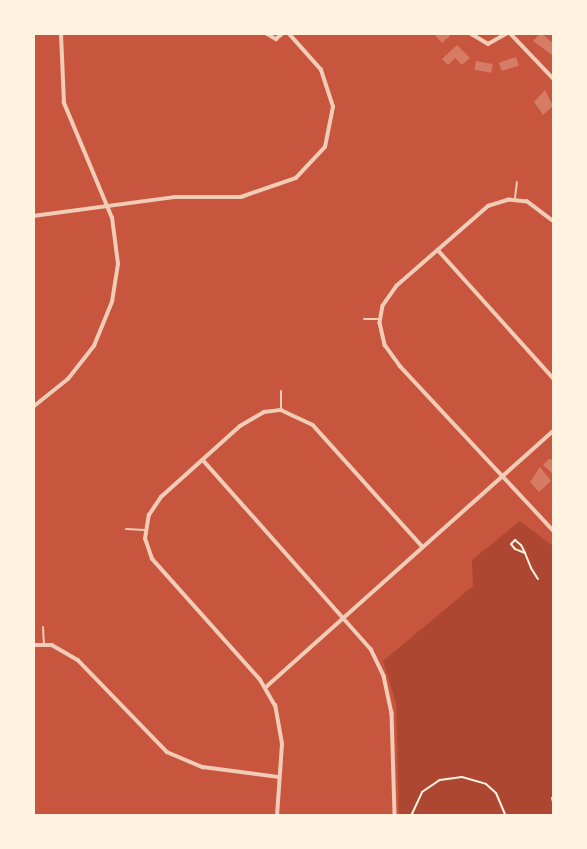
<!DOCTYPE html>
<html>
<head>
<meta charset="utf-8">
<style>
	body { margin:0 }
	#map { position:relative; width:587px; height:849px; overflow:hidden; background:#c8553d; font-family:Signika,sans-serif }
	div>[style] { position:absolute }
	.green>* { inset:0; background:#ae4732 }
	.building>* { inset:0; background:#d67c66; transform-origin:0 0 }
	.path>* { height:2px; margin:-1px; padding:0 1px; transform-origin:1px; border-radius:1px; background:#fff3e0 }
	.service>* { height:2px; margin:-1px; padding:0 1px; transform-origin:1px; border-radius:1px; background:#f1ccb7 }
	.minor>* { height:3.5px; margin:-1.75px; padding:0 1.75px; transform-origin:1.75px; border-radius:1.75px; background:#f1ccb7 }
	span { translate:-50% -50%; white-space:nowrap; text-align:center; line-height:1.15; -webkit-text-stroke:5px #fff3e0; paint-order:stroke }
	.frame { position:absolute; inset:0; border:35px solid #fff3e0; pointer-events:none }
</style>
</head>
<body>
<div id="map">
	<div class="green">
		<i style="clip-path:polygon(520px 521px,554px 547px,554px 816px,399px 816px,396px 703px,383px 661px,473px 586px,472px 560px)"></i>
	</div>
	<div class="building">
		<i style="clip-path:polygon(433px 33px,447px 33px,450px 36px,442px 43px)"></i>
		<i style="clip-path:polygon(541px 33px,553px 43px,552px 55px,533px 41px)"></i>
		<i style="clip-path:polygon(457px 45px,470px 58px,462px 65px,455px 58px,448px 65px,442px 59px)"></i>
		<i style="left:516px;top:57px;width:9px;height:18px;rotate:72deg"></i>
		<i style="left:476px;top:61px;width:17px;height:9px;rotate:10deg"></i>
		<i style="clip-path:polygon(545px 90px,553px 106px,543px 115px,534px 102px)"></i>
		<i style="clip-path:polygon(549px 459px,554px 460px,554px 475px,543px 465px)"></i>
		<i style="clip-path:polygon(540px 467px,551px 481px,539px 492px,530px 482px)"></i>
	</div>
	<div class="path">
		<i style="left:525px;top:553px;width:11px;rotate:-158deg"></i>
		<i style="left:515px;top:549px;width:6px;rotate:-129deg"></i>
		<i style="left:511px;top:544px;width:6px;rotate:-45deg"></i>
		<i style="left:515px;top:540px;width:8px;rotate:40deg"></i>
		<i style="left:521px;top:545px;width:9px;rotate:63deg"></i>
		<i style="left:525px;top:553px;width:16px;rotate:68deg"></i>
		<i style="left:531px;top:568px;width:13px;rotate:58deg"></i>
		<i style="left:552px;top:798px;width:8px;rotate:76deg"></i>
		<i style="left:411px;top:816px;width:26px;rotate:-65deg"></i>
		<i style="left:422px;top:792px;width:22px;rotate:-34deg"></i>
		<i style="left:440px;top:780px;width:22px;rotate:-8deg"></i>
		<i style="left:462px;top:777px;width:25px;rotate:16deg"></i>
		<i style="left:486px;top:784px;width:13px;rotate:42deg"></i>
		<i style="left:496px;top:793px;width:25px;rotate:67deg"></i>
	</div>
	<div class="service">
		<i style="left:515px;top:198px;width:16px;rotate:-83deg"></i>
		<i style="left:364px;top:319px;width:16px"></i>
		<i style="left:281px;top:391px;width:17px;rotate:90deg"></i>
		<i style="left:126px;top:529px;width:19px;rotate:3deg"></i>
		<i style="left:43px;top:627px;width:17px;rotate:87deg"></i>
	</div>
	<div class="minor">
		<i style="left:266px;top:33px;width:12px;rotate:31deg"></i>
		<i style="left:276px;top:39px;width:9px;rotate:-41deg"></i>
		<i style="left:470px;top:33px;width:21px;rotate:31deg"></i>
		<i style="left:488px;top:44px;width:23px;rotate:-29deg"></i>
		<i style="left:510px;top:33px;width:64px;rotate:46.3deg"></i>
		<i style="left:33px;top:216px;width:144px;rotate:-7.6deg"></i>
		<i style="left:176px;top:197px;width:65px"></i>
		<i style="left:241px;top:197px;width:58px;rotate:-19.1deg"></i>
		<i style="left:296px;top:178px;width:42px;rotate:-46.9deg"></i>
		<i style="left:325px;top:147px;width:41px;rotate:-78.7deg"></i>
		<i style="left:333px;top:107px;width:39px;rotate:-108deg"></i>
		<i style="left:321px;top:70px;width:50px;rotate:-131.7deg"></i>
		<i style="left:554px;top:222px;width:34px;rotate:-143deg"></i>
		<i style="left:527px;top:202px;width:18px;rotate:-174deg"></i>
		<i style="left:509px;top:200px;width:21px;rotate:163deg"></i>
		<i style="left:489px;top:206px;width:122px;rotate:139deg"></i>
		<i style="left:397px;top:286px;width:24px;rotate:125deg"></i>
		<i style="left:383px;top:306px;width:17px;rotate:100deg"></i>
		<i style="left:380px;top:323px;width:23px;rotate:77deg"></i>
		<i style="left:385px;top:345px;width:26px;rotate:54deg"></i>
		<i style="left:400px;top:366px;width:226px;rotate:47deg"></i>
		<i style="left:438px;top:250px;width:173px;rotate:48deg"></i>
		<i style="left:33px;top:407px;width:45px;rotate:-38.7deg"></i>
		<i style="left:68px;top:379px;width:42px;rotate:-51.8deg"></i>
		<i style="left:94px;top:346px;width:48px;rotate:-67.8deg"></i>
		<i style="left:112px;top:302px;width:38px;rotate:-81deg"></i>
		<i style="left:118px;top:264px;width:46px;rotate:-97.4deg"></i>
		<i style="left:112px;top:218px;width:125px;rotate:-112.7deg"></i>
		<i style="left:64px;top:103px;width:70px;rotate:-92.5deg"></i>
		<i style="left:203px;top:460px;width:253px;rotate:48.4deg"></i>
		<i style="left:371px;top:649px;width:30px;rotate:64deg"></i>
		<i style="left:384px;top:676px;width:38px;rotate:78deg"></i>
		<i style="left:392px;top:713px;width:103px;rotate:88.3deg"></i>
		<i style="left:33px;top:645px;width:19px"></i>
		<i style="left:52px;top:645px;width:30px;rotate:30deg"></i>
		<i style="left:78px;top:660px;width:128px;rotate:45.9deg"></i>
		<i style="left:167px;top:752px;width:39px;rotate:23deg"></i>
		<i style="left:203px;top:767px;width:77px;rotate:7.5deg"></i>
		<i style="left:266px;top:687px;width:386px;rotate:-41.7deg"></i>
		<i style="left:277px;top:816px;width:72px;rotate:-86deg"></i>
		<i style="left:282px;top:744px;width:39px;rotate:-100deg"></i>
		<i style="left:275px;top:706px;width:30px;rotate:-120deg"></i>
		<i style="left:260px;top:680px;width:162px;rotate:-131.8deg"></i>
		<i style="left:152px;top:559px;width:21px;rotate:-109deg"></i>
		<i style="left:145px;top:539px;width:24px;rotate:-81deg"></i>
		<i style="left:149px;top:515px;width:22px;rotate:-56deg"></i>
		<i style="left:161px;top:497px;width:106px;rotate:-41.9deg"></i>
		<i style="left:240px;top:426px;width:28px;rotate:-30deg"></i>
		<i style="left:264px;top:412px;width:17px;rotate:-7deg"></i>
		<i style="left:281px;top:410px;width:35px;rotate:25deg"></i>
		<i style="left:313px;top:425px;width:164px;rotate:48deg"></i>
	</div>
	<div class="frame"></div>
</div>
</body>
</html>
